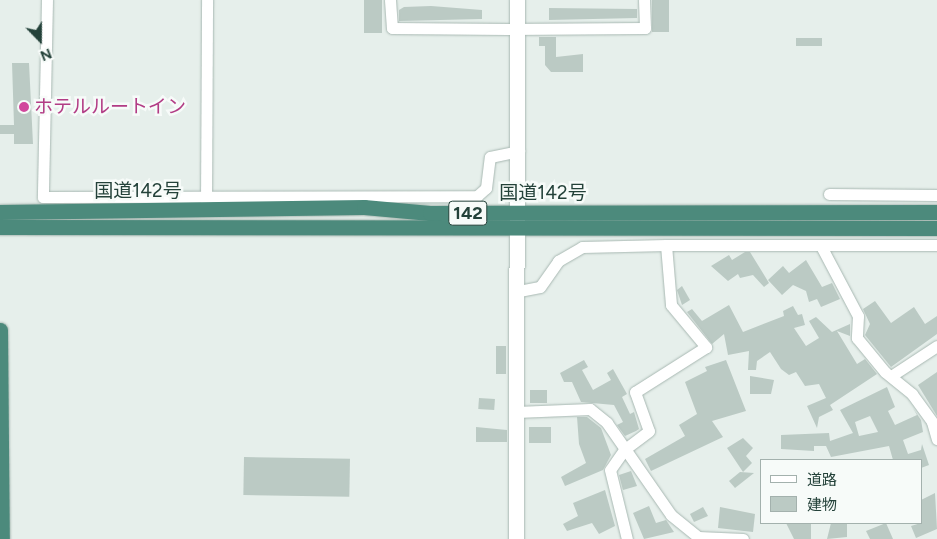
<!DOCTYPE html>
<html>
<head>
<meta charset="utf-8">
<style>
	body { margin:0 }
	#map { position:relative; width:937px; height:539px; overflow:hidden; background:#e6efeb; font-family:Figtree,"Noto Sans JP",sans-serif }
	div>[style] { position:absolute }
	.building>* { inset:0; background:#bbcac4; transform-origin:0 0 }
	.roads { filter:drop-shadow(0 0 1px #a8b8b2) drop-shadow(0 0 1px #a8b8b2) }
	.minor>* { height:11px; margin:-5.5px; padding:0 5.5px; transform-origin:5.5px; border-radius:5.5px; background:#fff }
	.tertiary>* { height:15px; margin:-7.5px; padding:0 7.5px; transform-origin:7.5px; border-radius:7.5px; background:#fff }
	.trunk>* { height:15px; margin:-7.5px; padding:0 7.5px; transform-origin:7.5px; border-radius:7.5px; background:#4c8a7c }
	.dots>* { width:14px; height:14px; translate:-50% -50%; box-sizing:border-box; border:2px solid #f7fbf9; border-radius:50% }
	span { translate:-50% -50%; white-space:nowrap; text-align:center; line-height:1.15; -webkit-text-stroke:5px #f7fbf9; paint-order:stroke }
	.shield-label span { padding:1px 4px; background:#f7fbf9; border:1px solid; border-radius:4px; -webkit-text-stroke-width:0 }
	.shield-label { font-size:18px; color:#24423a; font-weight:700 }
	.hotel-label { font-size:19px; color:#b23c85 }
	.left { translate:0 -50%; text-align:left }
	.street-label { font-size:19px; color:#24423a }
	.legend { position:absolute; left:760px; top:459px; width:162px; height:65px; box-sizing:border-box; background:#f7fbf9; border:1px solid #a3b1ad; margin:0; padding:6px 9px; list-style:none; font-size:15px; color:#24423a }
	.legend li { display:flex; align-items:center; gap:10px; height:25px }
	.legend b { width:25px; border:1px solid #a3b1ad }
	.north { position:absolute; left:15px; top:15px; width:50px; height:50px; -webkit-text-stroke:4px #f7fbf9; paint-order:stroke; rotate:158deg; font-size:14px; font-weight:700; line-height:20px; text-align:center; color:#24423a }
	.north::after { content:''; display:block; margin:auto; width:18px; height:22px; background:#24423a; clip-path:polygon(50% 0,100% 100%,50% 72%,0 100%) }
</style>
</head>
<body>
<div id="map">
	<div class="building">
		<i style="left:364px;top:0;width:18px;height:33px"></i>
		<i style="left:652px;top:0;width:17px;height:32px"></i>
		<i style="clip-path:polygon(431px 6px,482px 10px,482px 19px,399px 21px,399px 10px,404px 7px)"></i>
		<i style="clip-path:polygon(549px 8px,637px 9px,637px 18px,549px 20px)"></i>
		<i style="clip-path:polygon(539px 37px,556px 37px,556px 57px,583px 54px,583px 72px,551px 72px,545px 65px,545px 46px,539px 46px)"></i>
		<i style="left:796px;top:38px;width:26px;height:8px"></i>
		<i style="clip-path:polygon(12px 63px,29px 63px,33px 144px,14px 144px,14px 134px,0 134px,0 125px,14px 125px)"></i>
		<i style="clip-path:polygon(745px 252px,750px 252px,769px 283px,764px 287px,753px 275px,740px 278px,738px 274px,728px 281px,711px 266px,729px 255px,732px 260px)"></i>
		<i style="clip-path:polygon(806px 260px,822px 287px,832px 283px,840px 299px,821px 307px,817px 299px,809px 302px,806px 291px,793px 285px,782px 295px,768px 280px,783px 266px,789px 273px)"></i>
		<i style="clip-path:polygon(682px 286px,690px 300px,682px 305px,677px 290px)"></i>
		<i style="clip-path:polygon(875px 301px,891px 323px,914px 307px,925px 324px,937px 316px,937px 334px,891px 367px,865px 335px,870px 324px,863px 309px)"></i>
		<i style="clip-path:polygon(729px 305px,743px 332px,784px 316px,783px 311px,793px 306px,798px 315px,802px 314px,805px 325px,794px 328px,806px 346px,819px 338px,809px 321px,816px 317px,832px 332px,850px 324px,850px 336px,837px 331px,857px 364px,865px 359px,877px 374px,830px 405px,833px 410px,819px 417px,817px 428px,807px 406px,826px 398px,819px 384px,805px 386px,796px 372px,789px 375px,781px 369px,770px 352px,757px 361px,756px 370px,748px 370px,749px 351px,728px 355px,724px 334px,712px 344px,687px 312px,692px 309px,702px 321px)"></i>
		<i style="left:496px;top:346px;width:10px;height:28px"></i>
		<i style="clip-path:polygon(584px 360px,588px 367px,582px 370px,593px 390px,611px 380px,607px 373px,613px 369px,627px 394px,622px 397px,630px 414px,634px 412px,639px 429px,636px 431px,625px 436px,617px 425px,623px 422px,614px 405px,581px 402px,572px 382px,564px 382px,560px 373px)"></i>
		<i style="clip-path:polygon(726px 360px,746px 411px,712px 421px,723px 437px,651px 471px,645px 459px,685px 436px,679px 425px,697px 414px,685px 382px,707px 371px,705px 367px)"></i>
		<i style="clip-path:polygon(937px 372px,937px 416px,918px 385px)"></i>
		<i style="clip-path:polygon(750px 376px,774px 380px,771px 394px,750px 394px)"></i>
		<i style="clip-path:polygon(evenodd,887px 387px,895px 407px,888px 411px,895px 425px,917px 415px,913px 408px,921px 420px,923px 432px,903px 440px,908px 454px,921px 450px,922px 444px,929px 465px,921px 468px,921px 460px,893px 460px,889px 446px,831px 457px,826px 446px,814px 446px,814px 451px,781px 449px,781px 435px,829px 433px,830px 441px,853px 433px,840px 410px,887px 387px,870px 416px,878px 432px,859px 436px,855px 422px,870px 416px)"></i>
		<i style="left:530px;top:390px;width:17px;height:13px"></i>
		<i style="left:479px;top:398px;width:16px;height:11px;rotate:4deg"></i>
		<i style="clip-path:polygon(577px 417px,587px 417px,601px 428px,611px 455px,603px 470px,565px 486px,561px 477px,586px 463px,579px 444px)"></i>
		<i style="clip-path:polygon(476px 427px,507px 430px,507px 442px,476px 442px)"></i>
		<i style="left:551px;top:427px;width:16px;height:22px;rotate:90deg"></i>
		<i style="clip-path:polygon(743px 438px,753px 448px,746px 456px,752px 463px,743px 472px,727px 448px)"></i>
		<i style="left:244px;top:457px;width:106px;height:38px;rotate:1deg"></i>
		<i style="clip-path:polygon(631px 471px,637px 486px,623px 490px,619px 475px)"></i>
		<i style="clip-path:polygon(740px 472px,754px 473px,735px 488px,729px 481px)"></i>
		<i style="clip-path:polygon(605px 490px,615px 526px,599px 534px,592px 523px,567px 531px,563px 524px,578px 516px,573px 503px)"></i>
		<i style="clip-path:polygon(935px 493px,937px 529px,916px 538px,911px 526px,921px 523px,921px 500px)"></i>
		<i style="clip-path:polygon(649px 506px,656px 523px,666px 520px,674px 532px,644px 539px,633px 513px)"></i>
		<i style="clip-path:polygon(703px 507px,708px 516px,694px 522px,690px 514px)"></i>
		<i style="clip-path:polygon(720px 507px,755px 514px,753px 532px,718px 528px)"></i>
		<i style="clip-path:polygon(786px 523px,811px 523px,811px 539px,794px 539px)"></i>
		<i style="clip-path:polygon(831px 523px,847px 523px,847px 537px,827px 539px)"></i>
		<i style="clip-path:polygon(886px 523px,893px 539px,870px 539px,866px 531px)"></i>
	</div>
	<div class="roads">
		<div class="minor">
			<i style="left:47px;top:0;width:197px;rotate:91.2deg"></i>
			<i style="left:43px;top:197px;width:434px;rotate:-0.1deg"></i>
			<i style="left:477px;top:196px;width:12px;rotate:-42deg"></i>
			<i style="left:486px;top:188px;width:31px;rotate:-83deg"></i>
			<i style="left:490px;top:157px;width:30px;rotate:-12deg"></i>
			<i style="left:390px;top:0;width:28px;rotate:86deg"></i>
			<i style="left:392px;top:28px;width:116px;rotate:0.5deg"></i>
			<i style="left:508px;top:29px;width:137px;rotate:-0.4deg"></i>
			<i style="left:645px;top:28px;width:28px;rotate:-92deg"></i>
			<i style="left:829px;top:194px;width:108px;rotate:0.5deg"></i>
			<i style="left:206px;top:204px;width:204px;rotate:-89.7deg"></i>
			<i style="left:666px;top:245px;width:271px"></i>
			<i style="left:821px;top:246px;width:79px;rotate:62.1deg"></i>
			<i style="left:858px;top:316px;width:22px;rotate:93deg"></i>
			<i style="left:857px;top:338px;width:44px;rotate:50.5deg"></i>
			<i style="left:885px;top:372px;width:35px;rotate:39deg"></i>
			<i style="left:912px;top:394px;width:34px;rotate:54deg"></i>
			<i style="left:932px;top:422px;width:18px;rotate:74deg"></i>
			<i style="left:519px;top:291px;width:21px;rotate:-11deg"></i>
			<i style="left:540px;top:287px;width:32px;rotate:-55deg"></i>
			<i style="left:558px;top:261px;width:28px;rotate:-30deg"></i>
			<i style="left:582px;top:247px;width:84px;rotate:-1.4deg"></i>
			<i style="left:666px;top:245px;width:60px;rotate:85.2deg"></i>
			<i style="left:671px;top:305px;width:55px;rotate:50.2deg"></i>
			<i style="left:706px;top:347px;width:84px;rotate:147.6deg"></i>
			<i style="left:635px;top:392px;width:41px;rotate:70.3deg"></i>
			<i style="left:649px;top:431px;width:31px;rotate:143deg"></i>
			<i style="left:624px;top:450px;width:24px;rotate:125deg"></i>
			<i style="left:610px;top:470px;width:71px;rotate:76.2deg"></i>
			<i style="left:891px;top:376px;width:55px;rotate:-33.1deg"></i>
			<i style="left:516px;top:412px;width:74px;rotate:-2.3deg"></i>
			<i style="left:590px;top:409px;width:22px;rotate:39deg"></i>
			<i style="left:607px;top:423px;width:112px;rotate:55.2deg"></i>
			<i style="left:671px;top:515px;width:35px;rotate:39deg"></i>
			<i style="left:698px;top:537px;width:45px;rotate:2.5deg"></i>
		</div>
		<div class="tertiary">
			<i style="left:516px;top:539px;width:539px;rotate:-89.89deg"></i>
		</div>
		<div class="trunk">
			<i style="left:0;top:212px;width:364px;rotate:-0.8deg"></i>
			<i style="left:364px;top:207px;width:66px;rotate:5.2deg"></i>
			<i style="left:430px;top:213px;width:507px;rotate:-0.11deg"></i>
			<i style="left:0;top:227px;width:937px;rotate:0.06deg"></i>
			<i style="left:0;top:330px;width:209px;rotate:89.5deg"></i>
		</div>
	</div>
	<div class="dots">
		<i style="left:24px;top:107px;background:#d1479c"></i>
	</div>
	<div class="shield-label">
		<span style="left:468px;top:213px">142</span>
	</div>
	<div class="hotel-label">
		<span class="left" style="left:34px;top:107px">ホテルルートイン</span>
	</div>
	<div class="street-label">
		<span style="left:138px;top:191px">国道142号</span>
		<span style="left:543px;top:193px">国道142号</span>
	</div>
	<ul class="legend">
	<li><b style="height:6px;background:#fff"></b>道路</li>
	<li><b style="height:14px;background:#bbcac4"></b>建物</li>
	</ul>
	<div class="north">N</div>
</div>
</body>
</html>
